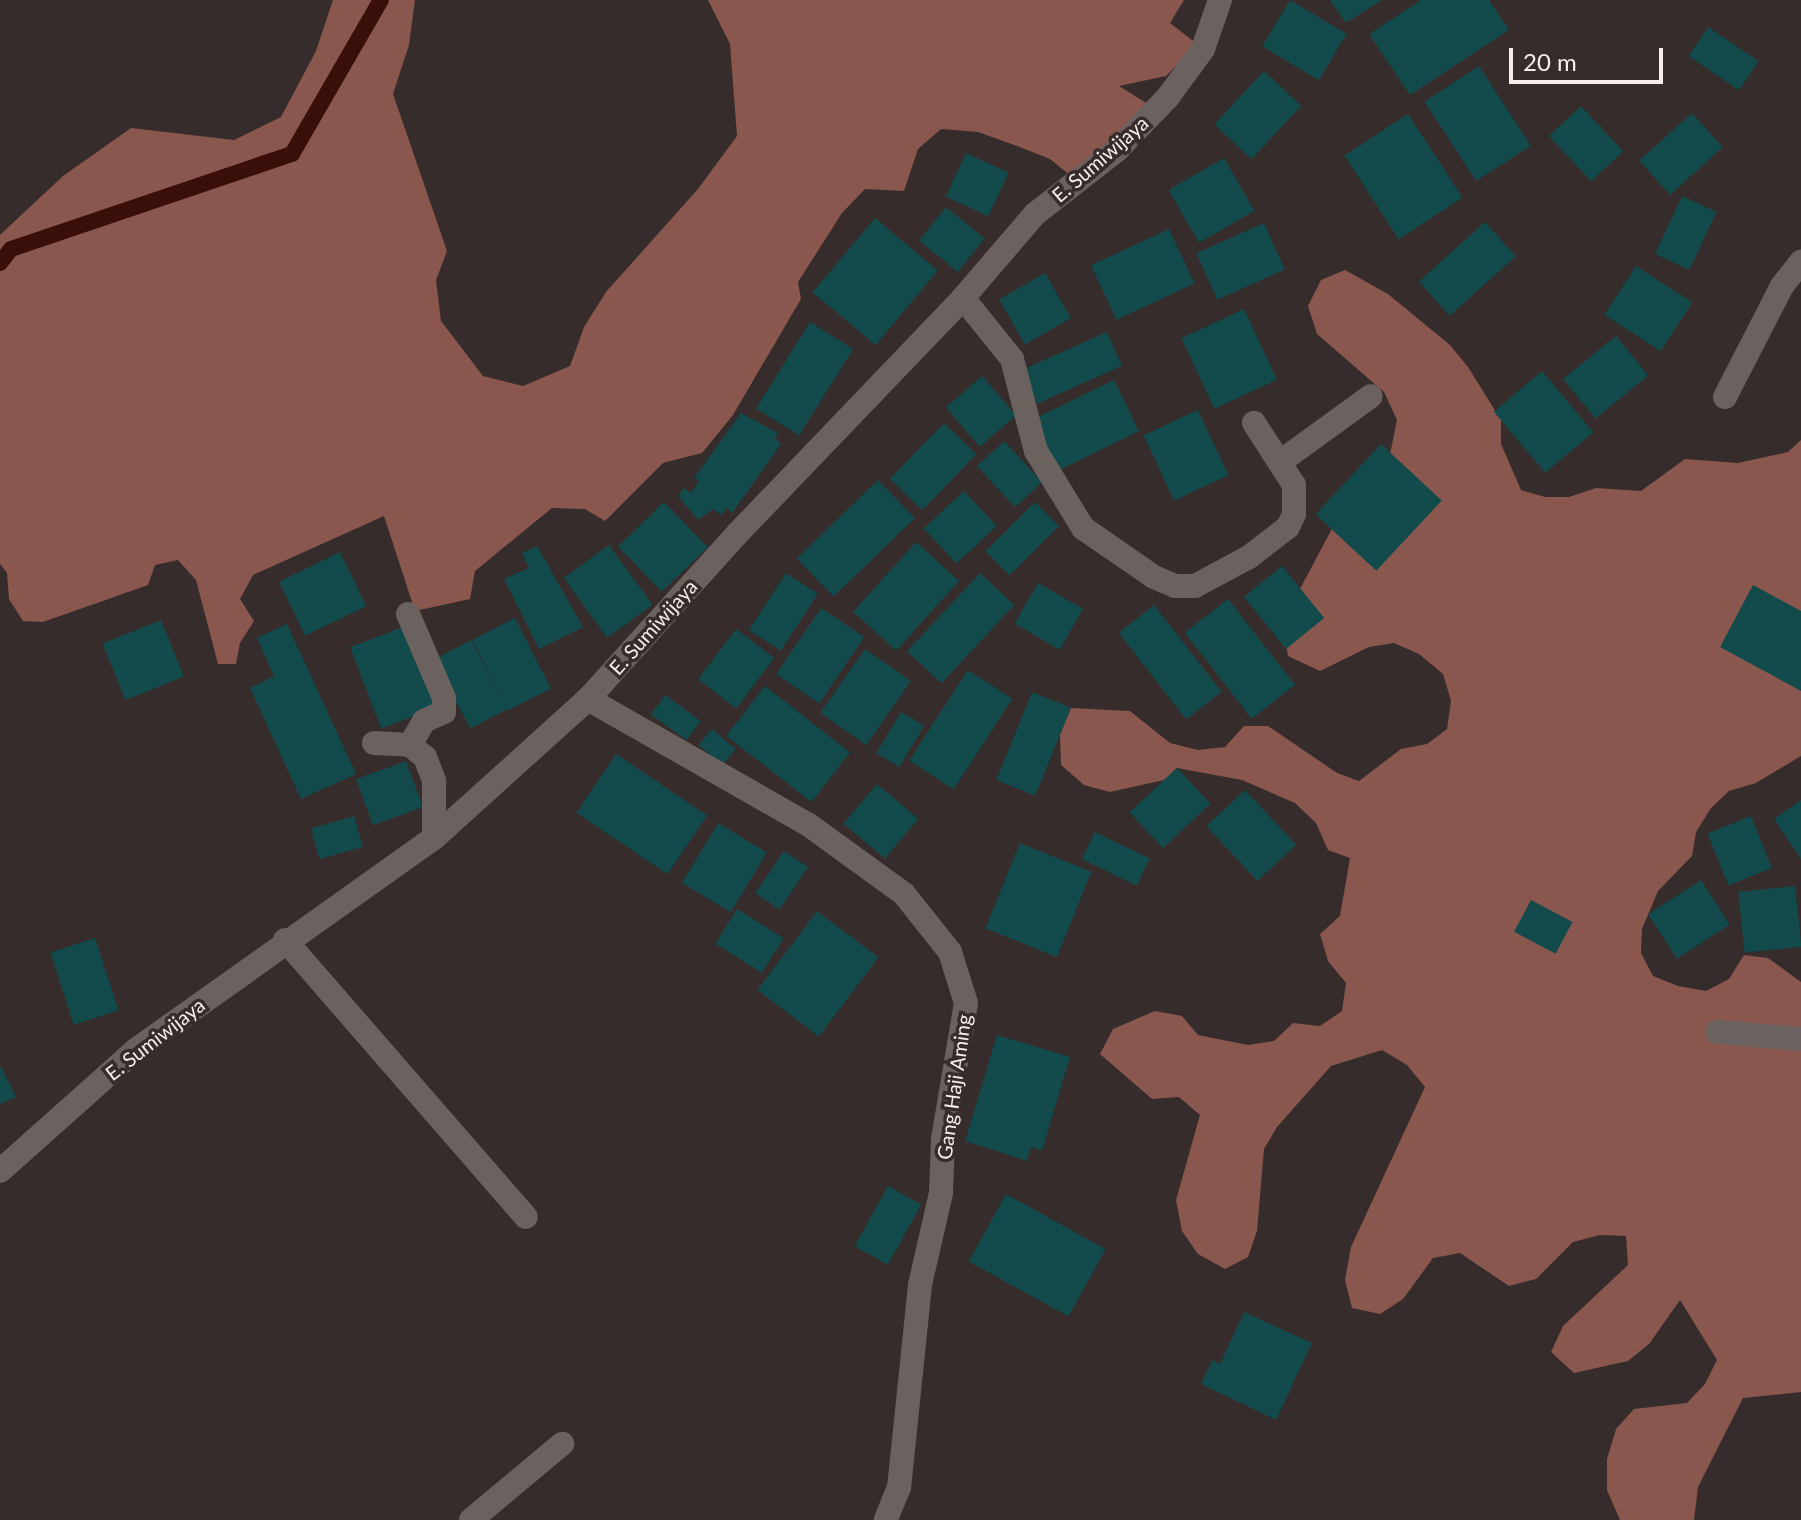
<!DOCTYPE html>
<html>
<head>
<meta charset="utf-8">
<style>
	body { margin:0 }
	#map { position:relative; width:1801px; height:1520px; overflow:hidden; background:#362c2b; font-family:Lato,sans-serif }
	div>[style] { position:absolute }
	.forest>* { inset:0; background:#89574e }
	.stream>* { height:16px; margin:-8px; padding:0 8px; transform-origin:8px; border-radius:8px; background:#3a0f09 }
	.building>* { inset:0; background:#134a4b; transform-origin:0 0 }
	.service>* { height:24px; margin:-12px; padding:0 12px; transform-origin:12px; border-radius:12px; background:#6b615f }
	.minor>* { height:24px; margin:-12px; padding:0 12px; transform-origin:12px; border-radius:12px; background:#6b615f }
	span { translate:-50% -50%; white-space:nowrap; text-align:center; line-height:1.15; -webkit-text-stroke:7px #362c2b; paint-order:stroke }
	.street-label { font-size:20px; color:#f4eeec }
	.scale { position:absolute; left:1509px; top:48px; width:154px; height:36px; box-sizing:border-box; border:4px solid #f4eeec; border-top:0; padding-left:10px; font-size:24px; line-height:28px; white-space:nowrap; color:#f4eeec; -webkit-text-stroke:6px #362c2b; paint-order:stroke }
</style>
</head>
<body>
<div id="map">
	<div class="forest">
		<i style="clip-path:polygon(333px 0,415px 0,409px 45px,393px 94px,447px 251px,436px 280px,441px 321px,483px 376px,523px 386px,570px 366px,584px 327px,606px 292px,698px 189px,737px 136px,730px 44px,708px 0,1184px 0,1170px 23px,1197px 44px,1166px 76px,1119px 86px,1151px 106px,1080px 183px,1050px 159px,1017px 146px,978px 132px,941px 129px,918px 149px,904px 191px,865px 189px,842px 213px,798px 282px,801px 299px,733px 415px,702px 453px,663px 463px,605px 521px,585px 509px,552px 508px,475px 571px,470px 599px,415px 611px,384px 516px,253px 575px,240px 599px,254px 621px,240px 643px,236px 664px,218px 664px,196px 580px,178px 560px,155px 565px,148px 585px,43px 622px,23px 621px,9px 599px,7px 573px,0 564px,0 235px,63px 176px,131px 128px,234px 140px,281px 117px,316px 51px)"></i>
		<i style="clip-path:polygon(1345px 270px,1388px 294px,1450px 345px,1468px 367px,1501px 420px,1501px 444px,1521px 490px,1545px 497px,1569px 497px,1596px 488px,1641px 491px,1685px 459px,1738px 463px,1788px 452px,1801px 440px,1801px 756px,1756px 783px,1729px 791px,1711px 808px,1696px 832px,1692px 856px,1658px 891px,1642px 929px,1641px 953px,1653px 976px,1678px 986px,1706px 991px,1729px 979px,1744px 955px,1768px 958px,1801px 982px,1801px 1392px,1743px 1398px,1698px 1487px,1694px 1520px,1620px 1520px,1607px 1490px,1607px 1459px,1616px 1429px,1634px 1409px,1687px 1403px,1705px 1384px,1717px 1360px,1680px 1300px,1649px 1344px,1628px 1361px,1574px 1373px,1551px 1352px,1563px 1326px,1628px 1265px,1626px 1236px,1600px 1235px,1573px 1242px,1536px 1279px,1509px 1286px,1460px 1253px,1433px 1258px,1403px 1299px,1380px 1314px,1352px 1308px,1345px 1280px,1351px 1247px,1425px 1087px,1407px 1065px,1382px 1050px,1331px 1066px,1277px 1127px,1264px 1149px,1257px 1231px,1248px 1257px,1225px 1269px,1198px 1254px,1182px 1231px,1176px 1200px,1200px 1115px,1179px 1097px,1152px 1099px,1100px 1054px,1113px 1029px,1155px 1011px,1182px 1016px,1198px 1035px,1248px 1045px,1274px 1041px,1293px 1023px,1320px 1026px,1342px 1011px,1346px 983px,1328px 961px,1320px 934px,1340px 916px,1350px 858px,1328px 850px,1316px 823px,1295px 803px,1242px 780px,1177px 768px,1164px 780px,1110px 792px,1084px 785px,1061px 765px,1060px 734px,1071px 708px,1130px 711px,1170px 743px,1198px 750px,1225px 747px,1244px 726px,1268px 726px,1337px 773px,1359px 781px,1401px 749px,1427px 744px,1447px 729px,1451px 701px,1443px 674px,1419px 654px,1394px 643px,1369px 647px,1320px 671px,1288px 656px,1283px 628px,1293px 602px,1334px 525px,1388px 464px,1397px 420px,1384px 392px,1317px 334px,1308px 306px,1321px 280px)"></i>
	</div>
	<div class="stream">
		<i style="left:0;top:263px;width:18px;rotate:-52deg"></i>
		<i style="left:11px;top:249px;width:297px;rotate:-18.7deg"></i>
		<i style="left:292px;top:154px;width:178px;rotate:-60deg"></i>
	</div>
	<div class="building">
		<i style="left:1290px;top:0;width:66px;height:54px;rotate:31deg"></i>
		<i style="clip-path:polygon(1330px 0,1382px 0,1346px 23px)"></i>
		<i style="clip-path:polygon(1421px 0,1489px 0,1509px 30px,1410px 95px,1369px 34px)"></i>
		<i style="left:1708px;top:27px;width:61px;height:35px;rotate:34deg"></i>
		<i style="left:1479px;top:66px;width:95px;height:65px;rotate:57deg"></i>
		<i style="left:1264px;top:71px;width:51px;height:73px;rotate:43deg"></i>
		<i style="left:1581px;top:106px;width:62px;height:44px;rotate:47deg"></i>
		<i style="left:1692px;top:113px;width:46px;height:71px;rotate:48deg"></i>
		<i style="left:1408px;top:114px;width:100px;height:76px;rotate:57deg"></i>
		<i style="left:966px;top:153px;width:47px;height:48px;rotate:25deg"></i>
		<i style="left:1224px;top:158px;width:61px;height:64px;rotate:60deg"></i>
		<i style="left:1682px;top:196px;width:38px;height:64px;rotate:25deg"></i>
		<i style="left:946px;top:207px;width:50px;height:43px;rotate:39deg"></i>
		<i style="left:875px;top:218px;width:82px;height:97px;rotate:40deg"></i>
		<i style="left:1485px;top:222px;width:46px;height:89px;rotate:48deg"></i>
		<i style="left:1264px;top:223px;width:51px;height:74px;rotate:66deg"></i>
		<i style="left:1169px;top:229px;width:60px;height:86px;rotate:65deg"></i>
		<i style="left:1636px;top:266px;width:67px;height:58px;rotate:33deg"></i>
		<i style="left:1045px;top:273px;width:52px;height:53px;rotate:60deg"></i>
		<i style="left:1244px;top:309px;width:78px;height:69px;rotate:65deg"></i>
		<i style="left:810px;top:322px;width:51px;height:102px;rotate:32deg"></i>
		<i style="left:1107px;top:332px;width:37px;height:93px;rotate:66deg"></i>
		<i style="left:1616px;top:336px;width:51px;height:68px;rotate:51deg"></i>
		<i style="left:1542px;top:371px;width:80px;height:63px;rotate:50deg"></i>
		<i style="left:982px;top:376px;width:52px;height:48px;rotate:49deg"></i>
		<i style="left:1114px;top:380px;width:57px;height:89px;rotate:64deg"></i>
		<i style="left:1198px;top:410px;width:72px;height:60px;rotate:65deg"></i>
		<i style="clip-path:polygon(741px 413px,778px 433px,775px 439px,781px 444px,732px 513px,726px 508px,721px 515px,713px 509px,698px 520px,678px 496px,684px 488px,691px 493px,699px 481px,694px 478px)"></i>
		<i style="left:944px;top:423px;width:45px;height:78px;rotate:44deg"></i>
		<i style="left:1004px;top:441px;width:56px;height:37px;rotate:47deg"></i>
		<i style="left:1381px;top:444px;width:83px;height:96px;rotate:43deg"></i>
		<i style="left:878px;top:480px;width:53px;height:113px;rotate:46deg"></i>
		<i style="left:964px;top:491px;width:48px;height:55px;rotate:47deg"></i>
		<i style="left:664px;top:502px;width:63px;height:64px;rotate:46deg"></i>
		<i style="left:1035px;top:502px;width:34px;height:70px;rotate:45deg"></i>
		<i style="left:916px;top:542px;width:58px;height:94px;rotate:42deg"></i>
		<i style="left:609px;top:545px;width:74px;height:56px;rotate:54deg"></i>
		<i style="clip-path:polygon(537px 546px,583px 627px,539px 649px,504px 579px,529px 568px,522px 553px)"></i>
		<i style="left:340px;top:552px;width:60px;height:68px;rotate:64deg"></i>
		<i style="left:1282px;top:566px;width:67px;height:49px;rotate:51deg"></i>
		<i style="left:786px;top:573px;width:38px;height:68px;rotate:33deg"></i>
		<i style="left:980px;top:573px;width:47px;height:107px;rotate:43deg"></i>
		<i style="left:1038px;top:583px;width:52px;height:47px;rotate:30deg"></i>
		<i style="clip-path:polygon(1753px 585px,1801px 611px,1801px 691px,1720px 647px)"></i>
		<i style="left:1228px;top:599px;width:109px;height:55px;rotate:52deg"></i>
		<i style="left:1154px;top:605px;width:110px;height:45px;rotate:52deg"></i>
		<i style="left:821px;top:608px;width:52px;height:80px;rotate:34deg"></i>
		<i style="left:515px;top:618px;width:79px;height:48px;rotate:63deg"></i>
		<i style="left:161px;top:620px;width:61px;height:63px;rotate:68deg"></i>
		<i style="clip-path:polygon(287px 624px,356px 774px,301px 799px,250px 688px,274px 676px,257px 638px)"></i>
		<i style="left:408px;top:625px;width:87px;height:62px;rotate:69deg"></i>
		<i style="left:736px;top:629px;width:48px;height:63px;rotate:37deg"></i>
		<i style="left:471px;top:640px;width:78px;height:42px;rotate:62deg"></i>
		<i style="left:865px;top:649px;width:56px;height:78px;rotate:35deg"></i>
		<i style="left:968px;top:670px;width:53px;height:108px;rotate:33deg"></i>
		<i style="left:765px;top:686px;width:108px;height:63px;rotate:38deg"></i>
		<i style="left:1032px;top:692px;width:42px;height:95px;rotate:22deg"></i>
		<i style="left:665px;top:695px;width:44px;height:24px;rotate:36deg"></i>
		<i style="left:901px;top:712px;width:27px;height:48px;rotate:31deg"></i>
		<i style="left:712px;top:729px;width:31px;height:21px;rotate:40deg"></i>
		<i style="left:616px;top:754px;width:110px;height:71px;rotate:34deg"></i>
		<i style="left:406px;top:761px;width:49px;height:53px;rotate:70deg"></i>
		<i style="left:1177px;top:768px;width:49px;height:65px;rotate:47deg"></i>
		<i style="left:877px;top:784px;width:54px;height:52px;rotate:40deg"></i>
		<i style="left:1245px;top:790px;width:75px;height:53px;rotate:47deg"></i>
		<i style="clip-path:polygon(1801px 800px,1801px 859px,1774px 819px)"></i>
		<i style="left:354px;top:816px;width:32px;height:45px;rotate:74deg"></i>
		<i style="left:1751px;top:816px;width:56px;height:47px;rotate:68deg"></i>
		<i style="left:718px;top:823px;width:57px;height:70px;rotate:31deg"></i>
		<i style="left:1095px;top:832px;width:61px;height:30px;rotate:26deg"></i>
		<i style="left:1020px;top:843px;width:77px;height:92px;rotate:22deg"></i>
		<i style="left:784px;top:851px;width:29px;height:51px;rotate:34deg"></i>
		<i style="left:1701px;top:880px;width:53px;height:63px;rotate:57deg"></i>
		<i style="left:1795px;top:886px;width:61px;height:57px;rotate:84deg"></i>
		<i style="left:1531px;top:900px;width:47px;height:36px;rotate:28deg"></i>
		<i style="left:737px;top:909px;width:55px;height:41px;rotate:32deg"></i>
		<i style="left:817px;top:911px;width:77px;height:99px;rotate:37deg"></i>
		<i style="left:95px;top:938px;width:76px;height:47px;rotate:72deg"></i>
		<i style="clip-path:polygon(997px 1035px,1070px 1057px,1042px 1151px,1031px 1147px,1027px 1161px,965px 1141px)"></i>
		<i style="clip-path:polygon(0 1065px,16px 1097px,0 1104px)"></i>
		<i style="left:888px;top:1186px;width:38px;height:69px;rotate:29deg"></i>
		<i style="left:1006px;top:1194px;width:114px;height:77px;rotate:29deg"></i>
		<i style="clip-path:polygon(1244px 1312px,1312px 1343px,1276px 1420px,1201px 1384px,1212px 1360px,1220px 1364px)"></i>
	</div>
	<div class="service">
		<i style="left:408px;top:614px;width:91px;rotate:66.8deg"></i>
		<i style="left:444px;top:698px;width:14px;rotate:90deg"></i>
		<i style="left:444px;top:712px;width:22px;rotate:156deg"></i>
		<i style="left:424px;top:721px;width:28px;rotate:120deg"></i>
		<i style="left:374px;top:743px;width:36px;rotate:3deg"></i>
		<i style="left:410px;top:745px;width:19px;rotate:39deg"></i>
		<i style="left:425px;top:757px;width:26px;rotate:69deg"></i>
		<i style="left:434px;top:781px;width:57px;rotate:90deg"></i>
	</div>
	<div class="minor">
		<i style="left:963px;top:298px;width:78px;rotate:51.2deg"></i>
		<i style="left:1012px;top:359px;width:95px;rotate:75.4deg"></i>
		<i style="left:1036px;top:451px;width:90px;rotate:58.6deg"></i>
		<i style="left:1083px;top:528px;width:86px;rotate:34.6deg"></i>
		<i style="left:1154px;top:577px;width:23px;rotate:23deg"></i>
		<i style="left:1175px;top:586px;width:20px"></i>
		<i style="left:1195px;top:586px;width:61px;rotate:-28.2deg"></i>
		<i style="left:1249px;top:557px;width:49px;rotate:-37.6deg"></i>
		<i style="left:1288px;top:527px;width:14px;rotate:-65deg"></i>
		<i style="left:1294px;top:514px;width:29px;rotate:-90deg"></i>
		<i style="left:1294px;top:485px;width:74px;rotate:-122.8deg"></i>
		<i style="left:1725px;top:397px;width:125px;rotate:-62.8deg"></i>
		<i style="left:1782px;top:286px;width:31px;rotate:-52deg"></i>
		<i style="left:1280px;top:462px;width:112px;rotate:-36deg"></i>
		<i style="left:588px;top:699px;width:254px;rotate:29.7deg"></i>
		<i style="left:809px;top:825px;width:117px;rotate:36deg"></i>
		<i style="left:904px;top:894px;width:74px;rotate:51.6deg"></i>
		<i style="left:950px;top:952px;width:53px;rotate:72.6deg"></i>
		<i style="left:966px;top:1003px;width:138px;rotate:99.6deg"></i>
		<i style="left:943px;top:1139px;width:54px;rotate:92.1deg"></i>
		<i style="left:941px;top:1193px;width:94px;rotate:102.9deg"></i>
		<i style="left:920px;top:1285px;width:203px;rotate:95.9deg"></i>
		<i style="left:899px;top:1487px;width:35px;rotate:112deg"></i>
		<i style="left:285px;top:940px;width:367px;rotate:49deg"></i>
		<i style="left:1717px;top:1032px;width:84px;rotate:4.8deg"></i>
		<i style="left:0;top:1171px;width:183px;rotate:-41.7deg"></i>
		<i style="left:137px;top:1049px;width:364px;rotate:-35.4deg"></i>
		<i style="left:434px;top:838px;width:207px;rotate:-42.1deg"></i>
		<i style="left:588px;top:699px;width:224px;rotate:-47.9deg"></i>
		<i style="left:738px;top:533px;width:325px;rotate:-46.2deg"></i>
		<i style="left:963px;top:298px;width:111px;rotate:-49.4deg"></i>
		<i style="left:1035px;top:214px;width:104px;rotate:-38deg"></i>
		<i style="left:1117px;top:150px;width:74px;rotate:-46.1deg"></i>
		<i style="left:1168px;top:97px;width:59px;rotate:-53.9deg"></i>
		<i style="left:1203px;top:49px;width:52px;rotate:-70.9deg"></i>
		<i style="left:471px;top:1520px;width:119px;rotate:-39.9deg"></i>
	</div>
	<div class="street-label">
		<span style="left:1100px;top:159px;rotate:-41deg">E. Sumiwijaya</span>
		<span style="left:653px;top:627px;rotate:-48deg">E. Sumiwijaya</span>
		<span style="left:155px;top:1039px;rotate:-38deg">E. Sumiwijaya</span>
		<span style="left:954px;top:1087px;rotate:-82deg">Gang Haji Aming</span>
	</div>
	<div class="scale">20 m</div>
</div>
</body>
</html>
